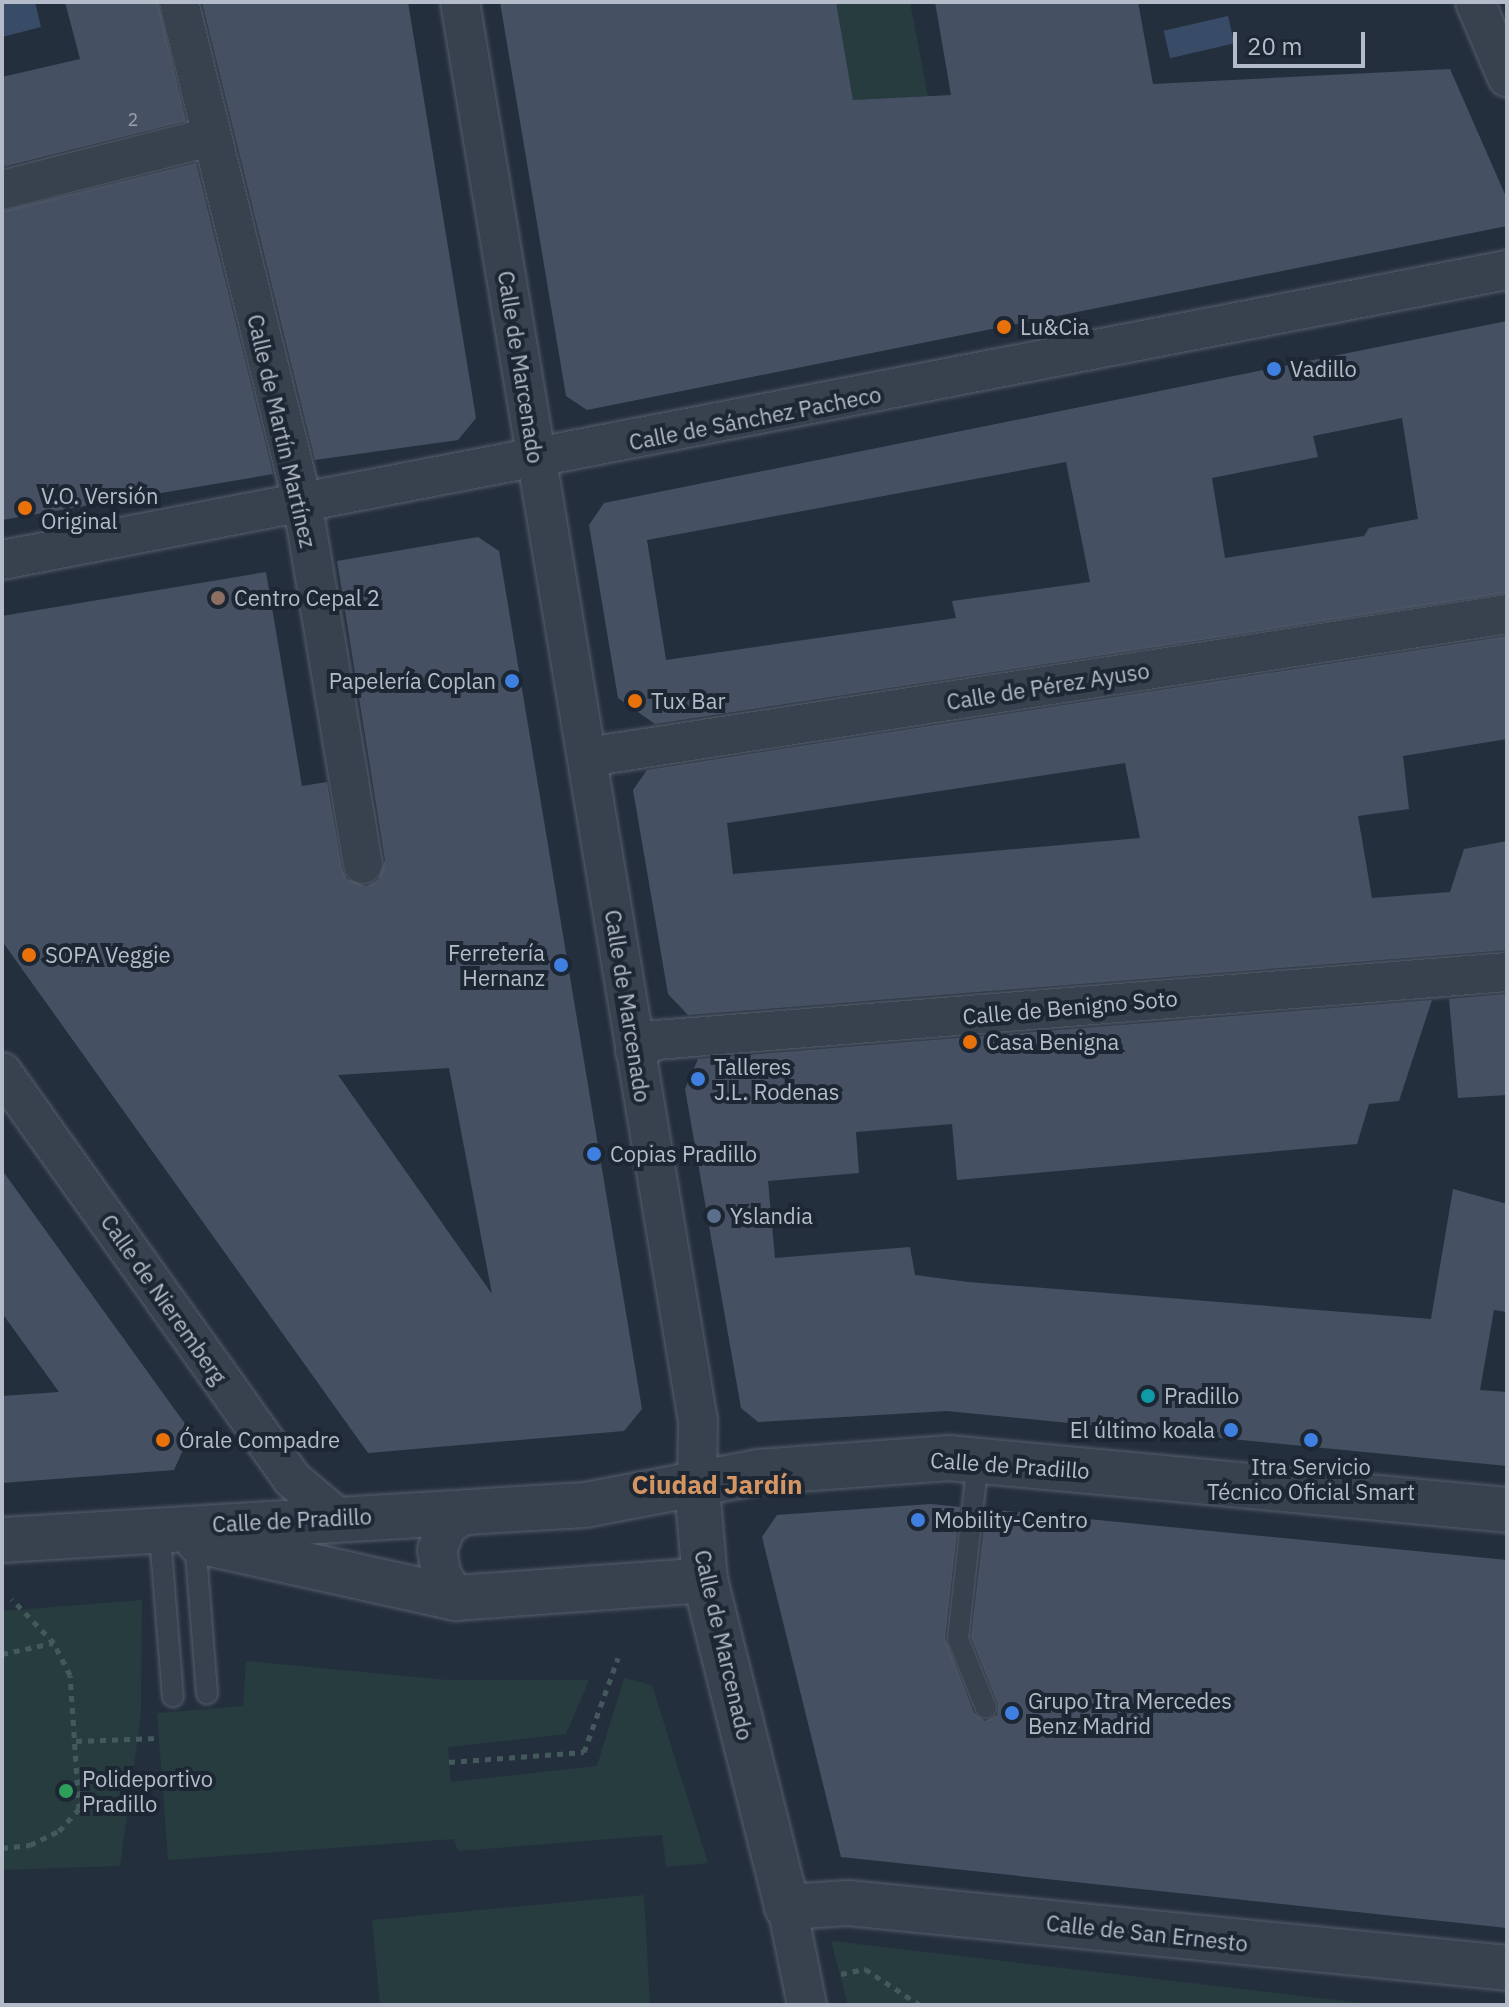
<!DOCTYPE html>
<html>
<head>
<meta charset="utf-8">
<style>
	body { margin:0 }
	#map { position:relative; width:1509px; height:2007px; overflow:hidden; background:#242f3e; font-family:"IBM Plex Sans",sans-serif }
	div>[style] { position:absolute }
	.green>* { inset:0; background:#263c3f }
	.water>* { inset:0; background:#394c67; transform-origin:0 0 }
	.building>* { inset:0; background:#455162 }
	.path>* { height:5px; margin-top:-2.5px; transform-origin:0; background:repeating-linear-gradient(90deg,#44595c 0 6px,transparent 0 12px) }
	.roads { filter:drop-shadow(0 0 2px #565f6c) drop-shadow(0 0 2px #565f6c) }
	.service>* { height:20px; margin:-10px; padding:0 10px; transform-origin:10px; border-radius:10px; background:#38414e }
	.minor>* { height:38px; margin:-19px; padding:0 19px; transform-origin:19px; border-radius:19px; background:#38414e }
	.tertiary>* { height:44px; margin:-22px; padding:0 22px; transform-origin:22px; border-radius:22px; background:#38414e }
	.dots>* { width:22px; height:22px; translate:-50% -50%; box-sizing:border-box; border:4px solid #1d2633; border-radius:50% }
	span { translate:-50% -50%; white-space:nowrap; text-align:center; line-height:1.15; -webkit-text-stroke:8px #1d2633; paint-order:stroke }
	.number-label { font-size:18px; color:#98a1af }
	.number-label span { -webkit-text-stroke-width:0 }
	.poi-label { font-size:22px; color:#b4bcc9 }
	.left { translate:0 -50%; text-align:left }
	.right { translate:-100% -50%; text-align:right }
	.street-label { font-size:22px; color:#b4bcc9 }
	.quarter-label { font-size:26px; color:#d59563; font-weight:700 }
	.frame { position:absolute; inset:0; border:4px solid #b4bcc9; pointer-events:none }
	.scale { position:absolute; left:1233px; top:32px; width:132px; height:36px; box-sizing:border-box; border:4px solid #b4bcc9; border-top:0; padding-left:10px; font-size:24px; line-height:28px; white-space:nowrap; color:#b4bcc9; -webkit-text-stroke:6px #1d2633; paint-order:stroke }
</style>
</head>
<body>
<div id="map">
	<div class="green">
		<i style="clip-path:polygon(836px 2px,910px 2px,928px 96px,853px 100px)"></i>
		<i style="clip-path:polygon(142px 1600px,141px 1715px,120px 1866px,2px 1870px,2px 1611px)"></i>
		<i style="clip-path:polygon(246px 1661px,448px 1680px,589px 1680px,566px 1734px,448px 1747px,451px 1782px,597px 1766px,624px 1678px,652px 1685px,708px 1863px,666px 1867px,662px 1835px,458px 1851px,454px 1839px,168px 1860px,157px 1713px,243px 1706px)"></i>
		<i style="clip-path:polygon(644px 1895px,650px 2005px,380px 2005px,372px 1920px)"></i>
		<i style="clip-path:polygon(831px 1941px,832px 1941px,1379px 2005px,848px 2005px)"></i>
	</div>
	<div class="water">
		<i style="clip-path:polygon(35px 2px,41px 27px,2px 37px,2px 3px)"></i>
		<i style="left:1228px;top:16px;width:28px;height:66px;rotate:77deg"></i>
	</div>
	<div class="building">
		<i style="clip-path:polygon(65px 2px,158px 2px,186px 121px,2px 167px,2px 77px,80px 59px)"></i>
		<i style="clip-path:polygon(202px 2px,408px 2px,476px 418px,458px 440px,315px 460px)"></i>
		<i style="clip-path:polygon(500px 2px,836px 2px,853px 100px,951px 95px,935px 2px,1138px 2px,1153px 84px,1450px 69px,1507px 199px,1507px 226px,587px 410px,566px 396px)"></i>
		<i style="clip-path:polygon(196px 163px,273px 474px,2px 520px,2px 211px)"></i>
		<i style="clip-path:polygon(evenodd,1507px 321px,1507px 593px,655px 724px,618px 698px,589px 525px,604px 503px,1507px 321px,1402px 418px,1418px 519px,1369px 528px,1364px 536px,1225px 558px,1212px 478px,1318px 457px,1313px 436px,1402px 418px,1507px 321px,1066px 462px,1090px 582px,952px 601px,956px 618px,666px 660px,647px 540px,1066px 462px)"></i>
		<i style="clip-path:polygon(evenodd,478px 537px,499px 551px,642px 1409px,624px 1431px,368px 1453px,2px 941px,2px 616px,266px 572px,302px 786px,327px 782px,342px 868px,347px 879px,366px 886px,378px 880px,385px 860px,337px 561px,478px 537px,449px 1068px,492px 1294px,338px 1075px,449px 1068px)"></i>
		<i style="clip-path:polygon(evenodd,1507px 636px,1507px 739px,1403px 756px,1409px 809px,1358px 816px,1372px 898px,1450px 892px,1464px 849px,1507px 841px,1507px 950px,688px 1015px,668px 994px,633px 790px,647px 770px,1507px 636px,1125px 763px,1140px 838px,733px 874px,727px 823px,1125px 763px)"></i>
		<i style="clip-path:polygon(1507px 994px,1507px 1095px,1458px 1098px,1449px 999px)"></i>
		<i style="clip-path:polygon(1432px 1000px,1399px 1101px,1369px 1104px,1357px 1144px,957px 1180px,952px 1124px,856px 1132px,859px 1173px,768px 1181px,775px 1258px,910px 1247px,915px 1275px,968px 1282px,1431px 1319px,1453px 1189px,1507px 1204px,1507px 1312px,1494px 1310px,1480px 1390px,1507px 1392px,1507px 1466px,947px 1411px,758px 1422px,741px 1408px,685px 1089px,698px 1059px)"></i>
		<i style="clip-path:polygon(2px 1170px,191px 1432px,174px 1470px,2px 1483px,2px 1396px,59px 1392px,2px 1313px)"></i>
		<i style="clip-path:polygon(931px 1504px,960px 1507px,945px 1638px,974px 1713px,985px 1721px,997px 1715px,998px 1704px,971px 1637px,986px 1509px,1507px 1560px,1507px 1928px,841px 1857px,762px 1537px,777px 1515px)"></i>
	</div>
	<div class="path">
		<i style="left:2px;top:1654px;width:52px;rotate:-12.2deg"></i>
		<i style="left:76px;top:1741px;width:82px;rotate:-2.1deg"></i>
		<i style="left:449px;top:1762px;width:135px;rotate:-4.2deg"></i>
		<i style="left:584px;top:1752px;width:100px;rotate:-70.1deg"></i>
		<i style="left:2px;top:1848px;width:28px;rotate:-6deg"></i>
		<i style="left:30px;top:1845px;width:32px;rotate:-26deg"></i>
		<i style="left:59px;top:1831px;width:30px;rotate:-48deg"></i>
		<i style="left:79px;top:1809px;width:134px;rotate:-93.8deg"></i>
		<i style="left:70px;top:1675px;width:36px;rotate:-117deg"></i>
		<i style="left:54px;top:1643px;width:61px;rotate:-133.7deg"></i>
		<i style="left:841px;top:1974px;width:25px;rotate:-12deg"></i>
		<i style="left:865px;top:1969px;width:66px;rotate:33.2deg"></i>
	</div>
	<div class="roads">
		<div class="service">
			<i style="left:978px;top:1460px;width:180px;rotate:96.4deg"></i>
			<i style="left:958px;top:1639px;width:74px;rotate:67.9deg"></i>
			<i style="left:160px;top:1536px;width:161px;rotate:85.4deg"></i>
			<i style="left:195px;top:1541px;width:153px;rotate:85.5deg"></i>
		</div>
		<div class="minor">
			<i style="left:179px;top:2px;width:513px;rotate:76.13deg"></i>
			<i style="left:302px;top:500px;width:369px;rotate:80.5deg"></i>
			<i style="left:460px;top:2px;width:1439px;rotate:80.48deg"></i>
			<i style="left:698px;top:1421px;width:67px;rotate:90.9deg"></i>
			<i style="left:1475px;top:2px;width:82px;rotate:66.9deg"></i>
			<i style="left:2px;top:190px;width:215px;rotate:-14.3deg"></i>
			<i style="left:2px;top:560px;width:1533px;rotate:-10.91deg"></i>
			<i style="left:588px;top:757px;width:930px;rotate:-8.84deg"></i>
			<i style="left:635px;top:1051px;width:24px;rotate:-28deg"></i>
			<i style="left:656px;top:1040px;width:854px;rotate:-4.57deg"></i>
			<i style="left:2px;top:1072px;width:500px;rotate:54.5deg"></i>
			<i style="left:292px;top:1479px;width:57px;rotate:40.1deg"></i>
			<i style="left:456px;top:1598px;width:28px;rotate:-122deg"></i>
			<i style="left:441px;top:1574px;width:24px;rotate:-99deg"></i>
			<i style="left:437px;top:1550px;width:27px;rotate:-68deg"></i>
			<i style="left:447px;top:1525px;width:24px;rotate:-30deg"></i>
			<i style="left:787px;top:1907px;width:100px;rotate:78.5deg"></i>
		</div>
		<div class="tertiary">
			<i style="left:697px;top:1488px;width:92px;rotate:85deg"></i>
			<i style="left:705px;top:1580px;width:337px;rotate:75.9deg"></i>
			<i style="left:787px;top:1907px;width:61px;rotate:-3.8deg"></i>
			<i style="left:848px;top:1903px;width:662px;rotate:5.63deg"></i>
			<i style="left:2px;top:1540px;width:584px;rotate:-3.44deg"></i>
			<i style="left:585px;top:1505px;width:176px;rotate:-10.8deg"></i>
			<i style="left:758px;top:1472px;width:192px;rotate:-4.2deg"></i>
			<i style="left:949px;top:1458px;width:560px;rotate:5.32deg"></i>
			<i style="left:198px;top:1541px;width:264px;rotate:12.5deg"></i>
			<i style="left:456px;top:1598px;width:250px;rotate:-4.1deg"></i>
		</div>
	</div>
	<div class="dots">
		<i style="left:1004px;top:327px;background:#e8710a"></i>
		<i style="left:1274px;top:369px;background:#3f7fe0"></i>
		<i style="left:25px;top:508px;background:#e8710a"></i>
		<i style="left:218px;top:598px;background:#8d6e63"></i>
		<i style="left:512px;top:681px;background:#3f7fe0"></i>
		<i style="left:635px;top:701px;background:#e8710a"></i>
		<i style="left:29px;top:955px;background:#e8710a"></i>
		<i style="left:561px;top:965px;background:#3f7fe0"></i>
		<i style="left:970px;top:1042px;background:#e8710a"></i>
		<i style="left:698px;top:1079px;background:#3f7fe0"></i>
		<i style="left:594px;top:1154px;background:#3f7fe0"></i>
		<i style="left:714px;top:1216px;background:#5c6f8a"></i>
		<i style="left:1148px;top:1396px;background:#0f9aa8"></i>
		<i style="left:1231px;top:1430px;background:#3f7fe0"></i>
		<i style="left:163px;top:1440px;background:#e8710a"></i>
		<i style="left:1311px;top:1440px;background:#3f7fe0"></i>
		<i style="left:918px;top:1520px;background:#3f7fe0"></i>
		<i style="left:1012px;top:1713px;background:#3f7fe0"></i>
		<i style="left:66px;top:1791px;background:#2e9e5b"></i>
	</div>
	<div class="number-label">
		<span style="left:133px;top:120px">2</span>
	</div>
	<div class="poi-label">
		<span class="left" style="left:1020px;top:327px">Lu&amp;Cia</span>
		<span class="left" style="left:1290px;top:369px">Vadillo</span>
		<span class="left" style="left:41px;top:508px">V.O. Versión<br>Original</span>
		<span class="left" style="left:234px;top:598px">Centro Cepal 2</span>
		<span class="right" style="left:496px;top:681px">Papelería Coplan</span>
		<span class="left" style="left:651px;top:701px">Tux Bar</span>
		<span class="right" style="left:545px;top:965px">Ferretería<br>Hernanz</span>
		<span class="left" style="left:45px;top:955px">SOPA Veggie</span>
		<span class="left" style="left:986px;top:1042px">Casa Benigna</span>
		<span class="left" style="left:714px;top:1079px">Talleres<br>J.L. Rodenas</span>
		<span class="left" style="left:610px;top:1154px">Copias Pradillo</span>
		<span class="left" style="left:730px;top:1216px">Yslandia</span>
		<span class="left" style="left:1164px;top:1396px">Pradillo</span>
		<span class="right" style="left:1215px;top:1430px">El último koala</span>
		<span class="left" style="left:179px;top:1440px">Órale Compadre</span>
		<span style="left:1311px;top:1479px">Itra Servicio<br>Técnico Oficial Smart</span>
		<span class="left" style="left:934px;top:1520px">Mobility-Centro</span>
		<span class="left" style="left:1028px;top:1713px">Grupo Itra Mercedes<br>Benz Madrid</span>
		<span class="left" style="left:82px;top:1791px">Polideportivo<br>Pradillo</span>
	</div>
	<div class="street-label">
		<span style="left:521px;top:367px;rotate:81deg">Calle de Marcenado</span>
		<span style="left:755px;top:418px;rotate:-11deg">Calle de Sánchez Pacheco</span>
		<span style="left:282px;top:431px;rotate:77deg">Calle de Martín Martínez</span>
		<span style="left:1048px;top:686px;rotate:-9deg">Calle de Pérez Ayuso</span>
		<span style="left:628px;top:1006px;rotate:81deg">Calle de Marcenado</span>
		<span style="left:1070px;top:1007px;rotate:-5deg">Calle de Benigno Soto</span>
		<span style="left:164px;top:1299px;rotate:55deg">Calle de Nieremberg</span>
		<span style="left:1010px;top:1465px;rotate:4deg">Calle de Pradillo</span>
		<span style="left:292px;top:1520px;rotate:-3deg">Calle de Pradillo</span>
		<span style="left:724px;top:1645px;rotate:77deg">Calle de Marcenado</span>
		<span style="left:1147px;top:1933px;rotate:6deg">Calle de San Ernesto</span>
	</div>
	<div class="quarter-label">
		<span style="left:717px;top:1485px">Ciudad Jardín</span>
	</div>
	<div class="frame"></div>
	<div class="scale">20 m</div>
</div>
</body>
</html>
